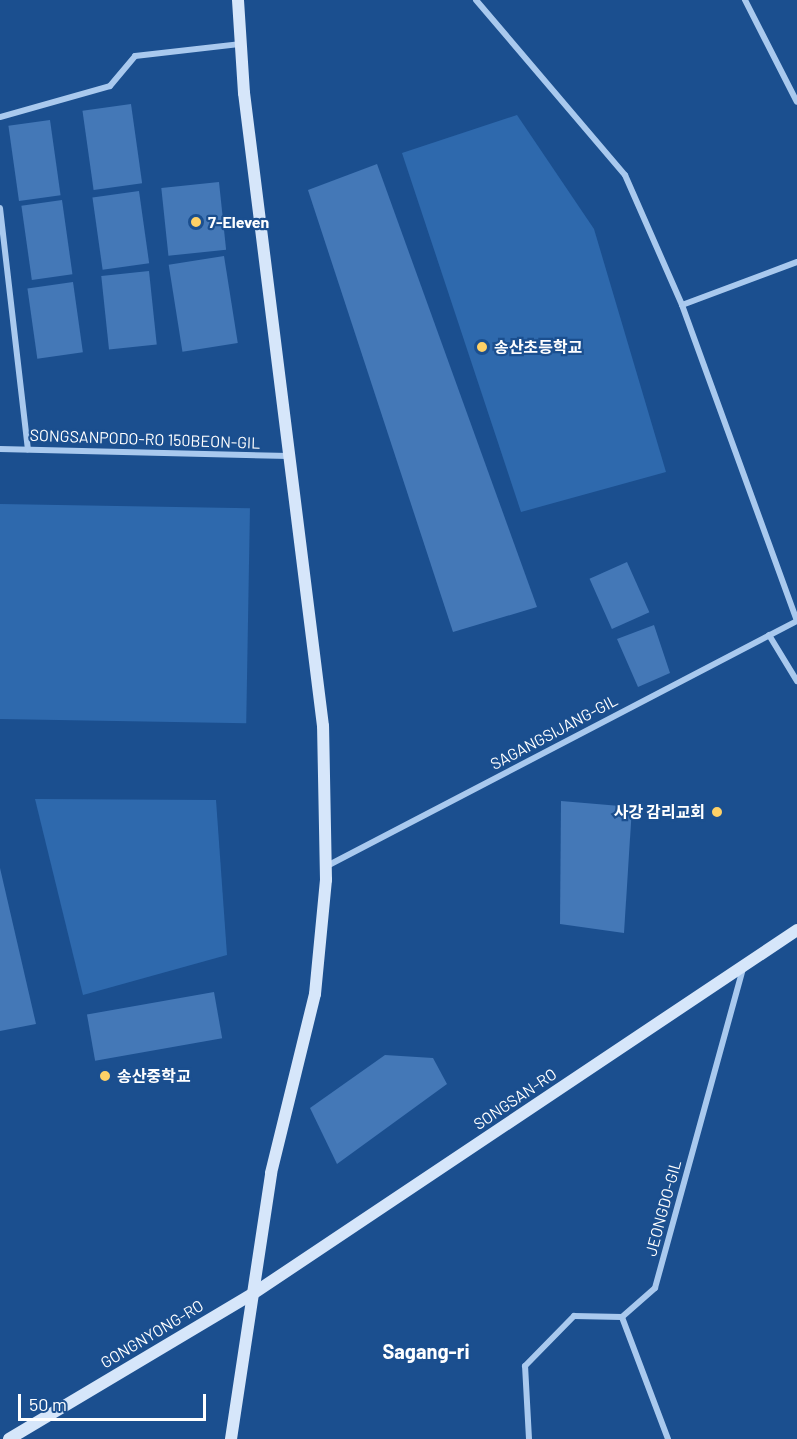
<!DOCTYPE html>
<html>
<head>
<meta charset="utf-8">
<style>
	body { margin:0 }
	#map { position:relative; width:797px; height:1439px; overflow:hidden; background:#1b4f8f; font-family:Barlow,"Noto Sans KR",sans-serif }
	div>[style] { position:absolute }
	.green>* { inset:0; background:#2e69ad; transform-origin:0 0 }
	.building>* { inset:0; background:#4478b7; transform-origin:0 0 }
	.street>* { height:6px; margin:-3px; padding:0 3px; transform-origin:3px; border-radius:3px; background:#a9c9ee }
	.secondary>* { height:12px; margin:-6px; padding:0 6px; transform-origin:6px; border-radius:6px; background:#d6e6fa }
	.dots>* { width:16px; height:16px; translate:-50% -50%; box-sizing:border-box; border:3px solid #1b4f8f; border-radius:50% }
	span { translate:-50% -50%; white-space:nowrap; text-align:center; line-height:1.15; -webkit-text-stroke:4.5px #1b4f8f; paint-order:stroke }
	.poi-label { font-size:16px; color:#fff; font-weight:700 }
	.left { translate:0 -50%; text-align:left }
	.right { translate:-100% -50%; text-align:right }
	.street-label { font-size:16px; color:#fff }
	.quarter-label { font-size:20px; color:#fff; font-weight:700 }
	.scale { position:absolute; left:18px; top:1394px; width:188px; height:27px; box-sizing:border-box; border:3px solid #fff; border-top:0; padding-left:8px; font-size:18px; line-height:21px; white-space:nowrap; color:#fff; -webkit-text-stroke:4px #1b4f8f; paint-order:stroke }
</style>
</head>
<body>
<div id="map">
	<div class="green">
		<i style="clip-path:polygon(517px 115px,594px 229px,666px 472px,521px 512px,402px 153px)"></i>
		<i style="left:0;top:504px;width:250px;height:215px;rotate:1deg"></i>
		<i style="clip-path:polygon(35px 799px,216px 800px,227px 955px,83px 995px)"></i>
	</div>
	<div class="building">
		<i style="left:131px;top:104px;width:80px;height:49px;rotate:82deg"></i>
		<i style="left:50px;top:120px;width:76px;height:42px;rotate:82deg"></i>
		<i style="clip-path:polygon(377px 164px,537px 607px,453px 632px,308px 190px)"></i>
		<i style="left:219px;top:182px;width:68px;height:58px;rotate:84deg"></i>
		<i style="left:139px;top:191px;width:73px;height:47px;rotate:82deg"></i>
		<i style="left:62px;top:200px;width:75px;height:41px;rotate:82deg"></i>
		<i style="left:224px;top:256px;width:88px;height:56px;rotate:81deg"></i>
		<i style="left:149px;top:271px;width:74px;height:48px;rotate:84deg"></i>
		<i style="left:73px;top:282px;width:71px;height:46px;rotate:82deg"></i>
		<i style="left:627px;top:562px;width:55px;height:41px;rotate:66deg"></i>
		<i style="clip-path:polygon(654px 625px,670px 673px,638px 687px,617px 639px)"></i>
		<i style="clip-path:polygon(561px 801px,632px 807px,624px 933px,560px 924px)"></i>
		<i style="clip-path:polygon(0 868px,36px 1024px,0 1031px)"></i>
		<i style="left:214px;top:992px;width:47px;height:129px;rotate:80deg"></i>
		<i style="clip-path:polygon(385px 1055px,433px 1058px,447px 1084px,337px 1164px,310px 1108px)"></i>
	</div>
	<div class="street">
		<i style="left:476px;top:0;width:230px;rotate:49.6deg"></i>
		<i style="left:625px;top:175px;width:142px;rotate:66.3deg"></i>
		<i style="left:682px;top:305px;width:336px;rotate:70deg"></i>
		<i style="left:745px;top:0;width:114px;rotate:63deg"></i>
		<i style="left:0;top:117px;width:114px;rotate:-15.7deg"></i>
		<i style="left:110px;top:86px;width:39px;rotate:-50deg"></i>
		<i style="left:135px;top:56px;width:107px;rotate:-6.5deg"></i>
		<i style="left:0;top:208px;width:243px;rotate:83.4deg"></i>
		<i style="left:682px;top:305px;width:123px;rotate:-20.5deg"></i>
		<i style="left:0;top:449px;width:289px;rotate:1.4deg"></i>
		<i style="left:769px;top:635px;width:54px;rotate:58.7deg"></i>
		<i style="left:325px;top:867px;width:532px;rotate:-27.53deg"></i>
		<i style="left:529px;top:1439px;width:73px;rotate:-93.1deg"></i>
		<i style="left:525px;top:1366px;width:70px;rotate:-45.6deg"></i>
		<i style="left:574px;top:1316px;width:48px;rotate:1.2deg"></i>
		<i style="left:668px;top:1439px;width:130px;rotate:-110.7deg"></i>
		<i style="left:622px;top:1317px;width:44px;rotate:-41.3deg"></i>
		<i style="left:655px;top:1288px;width:332px;rotate:-74.6deg"></i>
	</div>
	<div class="secondary">
		<i style="left:9px;top:1439px;width:282px;rotate:-30.8deg"></i>
		<i style="left:251px;top:1295px;width:657px;rotate:-33.76deg"></i>
		<i style="left:231px;top:1439px;width:269px;rotate:-81.4deg"></i>
		<i style="left:271px;top:1173px;width:184px;rotate:-76.2deg"></i>
		<i style="left:315px;top:994px;width:115px;rotate:-84.5deg"></i>
		<i style="left:326px;top:880px;width:154px;rotate:-91.1deg"></i>
		<i style="left:323px;top:726px;width:638px;rotate:-97.11deg"></i>
		<i style="left:244px;top:93px;width:93px;rotate:-93.7deg"></i>
	</div>
	<div class="dots">
		<i style="left:196px;top:222px;background:#ffd166"></i>
		<i style="left:482px;top:347px;background:#ffd166"></i>
		<i style="left:717px;top:812px;background:#ffd166"></i>
		<i style="left:105px;top:1076px;background:#ffd166"></i>
	</div>
	<div class="poi-label">
		<span class="left" style="left:208px;top:222px">7-Eleven</span>
		<span class="left" style="left:494px;top:347px">송산초등학교</span>
		<span class="right" style="left:705px;top:812px">사강 감리교회</span>
		<span class="left" style="left:117px;top:1076px">송산중학교</span>
	</div>
	<div class="street-label">
		<span style="left:145px;top:439px;rotate:2deg">SONGSANPODO-RO 150BEON-GIL</span>
		<span style="left:554px;top:732px;rotate:-28deg">SAGANGSIJANG-GIL</span>
		<span style="left:515px;top:1099px;rotate:-34deg">SONGSAN-RO</span>
		<span style="left:663px;top:1208px;rotate:-75deg">JEONGDO-GIL</span>
		<span style="left:152px;top:1334px;rotate:-31deg">GONGNYONG-RO</span>
	</div>
	<div class="quarter-label">
		<span style="left:426px;top:1351px">Sagang-ri</span>
	</div>
	<div class="scale">50 m</div>
</div>
</body>
</html>
